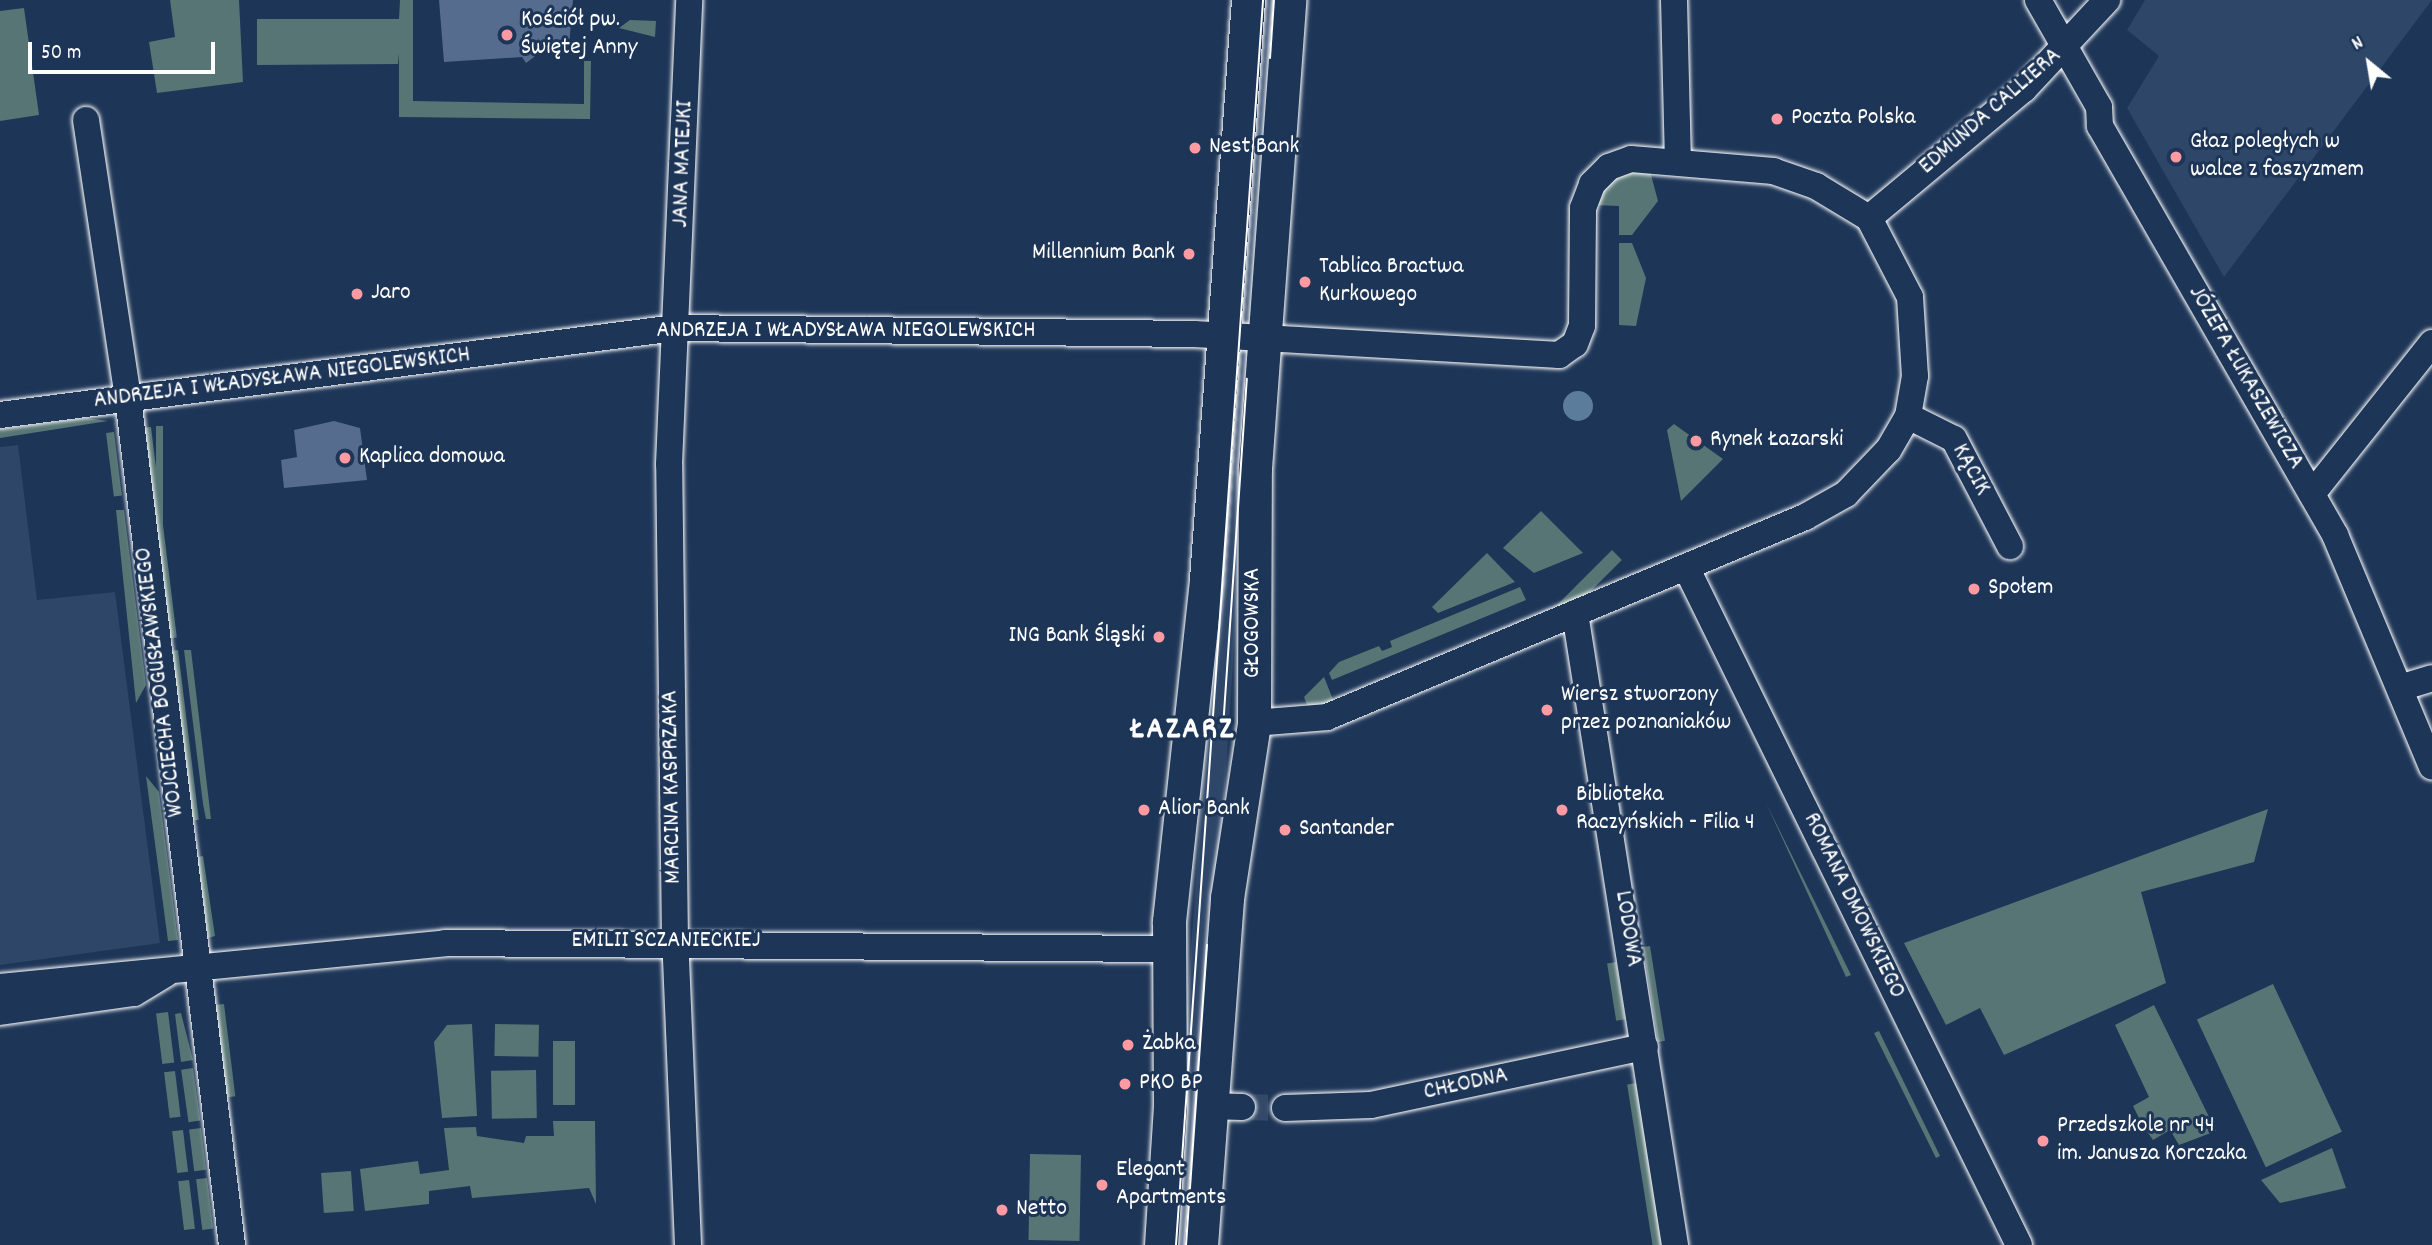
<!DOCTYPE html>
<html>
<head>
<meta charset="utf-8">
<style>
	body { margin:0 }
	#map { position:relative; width:2432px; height:1245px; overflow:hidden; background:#1d3557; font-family:Dekko,sans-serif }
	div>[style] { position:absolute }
	.built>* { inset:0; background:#2e4668 }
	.green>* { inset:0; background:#567574; transform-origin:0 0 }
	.water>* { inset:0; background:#5b7c9a }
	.round { border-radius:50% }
	.building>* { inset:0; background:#566c8f }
	.minor-tunnel>* { height:26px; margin-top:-13px; transform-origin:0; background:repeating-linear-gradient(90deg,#344968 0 26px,transparent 0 39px) }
	.roads { filter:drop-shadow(0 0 2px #fff) drop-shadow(0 0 2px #fff) }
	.minor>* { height:26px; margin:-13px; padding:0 13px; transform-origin:13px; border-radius:13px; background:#1d3557 }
	.tertiary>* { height:33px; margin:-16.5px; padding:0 16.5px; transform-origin:16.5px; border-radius:16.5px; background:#1d3557 }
	.tram>* { height:2px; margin:-1px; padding:0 1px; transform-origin:1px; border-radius:1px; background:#fff }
	.dots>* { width:19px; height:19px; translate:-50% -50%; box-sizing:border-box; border:4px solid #1d3557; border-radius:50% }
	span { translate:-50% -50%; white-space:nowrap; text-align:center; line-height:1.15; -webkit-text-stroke:6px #1d3557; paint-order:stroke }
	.poi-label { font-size:24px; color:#fff }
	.left { translate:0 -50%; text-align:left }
	.right { translate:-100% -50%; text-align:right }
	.street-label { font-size:24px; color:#fff }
	.district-label { font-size:32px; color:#fff; font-weight:700; letter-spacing:2px }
	.north { position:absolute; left:2334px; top:28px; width:70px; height:70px; -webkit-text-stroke:5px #1d3557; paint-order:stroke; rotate:330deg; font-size:19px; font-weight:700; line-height:28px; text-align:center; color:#fff }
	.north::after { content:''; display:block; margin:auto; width:24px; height:32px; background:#fff; clip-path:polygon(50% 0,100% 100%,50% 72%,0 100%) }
	.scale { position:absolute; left:28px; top:42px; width:187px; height:32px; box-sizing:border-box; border:4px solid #fff; border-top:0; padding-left:9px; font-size:21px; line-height:24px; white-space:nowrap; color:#fff; -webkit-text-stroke:5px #1d3557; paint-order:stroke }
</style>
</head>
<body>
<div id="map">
	<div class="built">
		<i style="clip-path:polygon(1258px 0,1279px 0,1255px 312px,1238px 324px)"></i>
		<i style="clip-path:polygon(2145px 0,2432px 0,2224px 277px,2127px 108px,2159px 56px,2127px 30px)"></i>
		<i style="clip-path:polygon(1234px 347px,1254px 347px,1225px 784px,1191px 1245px,1170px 1245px)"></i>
		<i style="clip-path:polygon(18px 445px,37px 600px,115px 592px,160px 943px,0 965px,0 447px)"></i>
	</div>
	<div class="green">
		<i style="clip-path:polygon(170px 0,239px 0,243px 82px,157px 93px,149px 42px,175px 37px)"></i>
		<i style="clip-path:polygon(400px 0,413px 0,413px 101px,584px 104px,584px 61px,591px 61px,590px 119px,399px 117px,399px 53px,398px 64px,257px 65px,257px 19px,399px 19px)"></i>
		<i style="clip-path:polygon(24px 8px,39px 115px,0 121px,0 11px)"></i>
		<i style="clip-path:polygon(630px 20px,656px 21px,655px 37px,619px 28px)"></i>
		<i style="clip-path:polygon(1650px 171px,1658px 201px,1632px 235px,1619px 235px,1619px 206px,1594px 205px,1597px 196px,1623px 172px)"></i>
		<i style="clip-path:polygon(1619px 243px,1632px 243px,1646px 278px,1636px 326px,1619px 325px)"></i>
		<i style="clip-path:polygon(86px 418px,108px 421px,0 438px,0 429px)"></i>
		<i style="clip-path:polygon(1674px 424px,1723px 459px,1681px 501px,1667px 430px)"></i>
		<i style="left:156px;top:426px;width:7px;height:213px"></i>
		<i style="left:151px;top:427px;width:212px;height:7px;rotate:83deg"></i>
		<i style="left:114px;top:432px;width:64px;height:8px;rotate:83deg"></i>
		<i style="clip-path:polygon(116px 510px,124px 510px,146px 685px,136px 703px)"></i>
		<i style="clip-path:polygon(1541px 511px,1583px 553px,1534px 573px,1503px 548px)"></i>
		<i style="left:1612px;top:550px;width:14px;height:83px;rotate:45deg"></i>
		<i style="clip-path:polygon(1487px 553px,1515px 582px,1438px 613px,1432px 607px)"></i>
		<i style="clip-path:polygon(1520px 587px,1526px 600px,1332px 680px,1329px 673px,1339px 662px,1379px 646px,1382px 651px,1392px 647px,1390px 641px)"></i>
		<i style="left:178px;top:650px;width:171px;height:6px;rotate:83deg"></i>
		<i style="clip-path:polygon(184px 650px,191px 650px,211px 819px,206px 819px,203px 804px)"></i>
		<i style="clip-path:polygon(1324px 677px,1334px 702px,1309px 710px,1304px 697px)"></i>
		<i style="clip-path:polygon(146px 776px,159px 792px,178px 940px,168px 941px)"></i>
		<i style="clip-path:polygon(1766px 803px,1851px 975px,1846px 977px)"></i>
		<i style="clip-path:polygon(2268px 809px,2254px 862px,2141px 892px,2166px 983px,2004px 1055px,1980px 1008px,1946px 1025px,1904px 943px)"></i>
		<i style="clip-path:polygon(203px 856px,215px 936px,208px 938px,197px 857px)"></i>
		<i style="left:1650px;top:946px;width:96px;height:7px;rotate:81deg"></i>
		<i style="left:1616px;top:962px;width:58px;height:9px;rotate:81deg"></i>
		<i style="left:2273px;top:984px;width:163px;height:84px;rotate:65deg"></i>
		<i style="left:224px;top:1004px;width:93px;height:9px;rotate:83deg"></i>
		<i style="clip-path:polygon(2154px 1005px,2216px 1131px,2179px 1145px,2170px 1130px,2153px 1140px,2143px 1126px,2133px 1106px,2149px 1097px,2115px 1025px)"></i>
		<i style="left:168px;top:1012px;width:51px;height:12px;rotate:83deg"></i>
		<i style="clip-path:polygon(181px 1013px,193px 1060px,181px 1062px,175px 1014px)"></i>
		<i style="clip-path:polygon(472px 1024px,477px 1116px,442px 1118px,434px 1042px,447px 1025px)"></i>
		<i style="left:495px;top:1024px;width:44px;height:32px;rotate:1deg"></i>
		<i style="clip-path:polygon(1879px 1031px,1940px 1156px,1936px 1158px,1874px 1033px)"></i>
		<i style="left:553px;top:1041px;width:22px;height:64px"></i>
		<i style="left:193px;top:1068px;width:53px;height:12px;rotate:82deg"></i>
		<i style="left:536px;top:1070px;width:48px;height:45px;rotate:89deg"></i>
		<i style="left:175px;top:1071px;width:46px;height:11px;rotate:83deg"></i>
		<i style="left:1637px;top:1083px;width:164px;height:10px;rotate:81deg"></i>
		<i style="clip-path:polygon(553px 1121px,595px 1121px,596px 1204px,589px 1188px,472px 1198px,470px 1186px,429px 1191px,429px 1204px,365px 1211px,360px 1169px,418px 1161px,420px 1174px,449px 1170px,444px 1128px,476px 1127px,477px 1136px,524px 1143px,526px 1136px,554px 1136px)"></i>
		<i style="left:201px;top:1128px;width:42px;height:12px;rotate:83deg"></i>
		<i style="left:183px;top:1130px;width:42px;height:11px;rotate:83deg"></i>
		<i style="clip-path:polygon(2332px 1148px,2346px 1188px,2280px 1203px,2261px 1180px)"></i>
		<i style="left:1030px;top:1154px;width:51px;height:86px;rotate:1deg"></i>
		<i style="left:351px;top:1171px;width:40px;height:30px;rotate:86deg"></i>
		<i style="left:207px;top:1178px;width:51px;height:11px;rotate:83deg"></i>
		<i style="left:189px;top:1180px;width:49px;height:11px;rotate:83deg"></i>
	</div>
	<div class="water">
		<i class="round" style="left:1563px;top:391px;width:30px;height:30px"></i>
	</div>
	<div class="building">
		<i style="clip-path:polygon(439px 0,573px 0,569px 46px,549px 46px,526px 63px,522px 57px,444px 62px)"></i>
		<i style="clip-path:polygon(334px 421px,360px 428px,367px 480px,284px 488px,281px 460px,297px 457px,294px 430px)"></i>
	</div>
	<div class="minor-tunnel">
		<i style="left:1242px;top:1107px;width:43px;rotate:1.3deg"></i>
	</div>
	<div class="roads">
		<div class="minor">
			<i style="left:1674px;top:0;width:161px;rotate:88.6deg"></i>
			<i style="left:2038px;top:0;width:123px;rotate:60.3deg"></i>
			<i style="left:2099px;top:107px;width:19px;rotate:87deg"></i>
			<i style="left:2100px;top:126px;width:472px;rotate:60.1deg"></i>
			<i style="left:2335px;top:535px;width:251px;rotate:67.3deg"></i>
			<i style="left:86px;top:120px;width:281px;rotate:81.4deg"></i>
			<i style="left:128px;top:398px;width:853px;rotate:83deg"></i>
			<i style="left:1869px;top:218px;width:202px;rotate:-39.8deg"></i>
			<i style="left:2024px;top:89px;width:122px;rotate:-47deg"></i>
			<i style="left:0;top:415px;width:681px;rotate:-7.34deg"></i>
			<i style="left:675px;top:328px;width:519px;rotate:0.66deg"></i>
			<i style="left:1194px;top:334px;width:366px;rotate:3.3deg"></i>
			<i style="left:1559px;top:355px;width:19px;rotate:-35deg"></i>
			<i style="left:1575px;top:344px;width:19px;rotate:-69deg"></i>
			<i style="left:1582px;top:326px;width:118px;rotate:-89.5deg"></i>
			<i style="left:1583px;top:208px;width:26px;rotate:-69deg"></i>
			<i style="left:1592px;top:184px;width:24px;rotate:-45deg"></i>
			<i style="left:1609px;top:167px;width:23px;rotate:-20deg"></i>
			<i style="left:1631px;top:159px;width:143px;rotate:4.8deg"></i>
			<i style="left:1773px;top:171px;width:46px;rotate:19.2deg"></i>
			<i style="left:1816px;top:186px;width:62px;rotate:31.1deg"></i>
			<i style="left:1869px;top:218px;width:89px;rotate:62.6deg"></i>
			<i style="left:1910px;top:297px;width:79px;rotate:86.4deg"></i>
			<i style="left:1915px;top:376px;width:41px;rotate:99.9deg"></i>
			<i style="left:1908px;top:416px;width:39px;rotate:120deg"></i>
			<i style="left:1888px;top:450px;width:61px;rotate:133.7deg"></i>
			<i style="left:1846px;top:494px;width:47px;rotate:150.7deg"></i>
			<i style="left:1805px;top:517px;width:518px;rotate:157.3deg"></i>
			<i style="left:1327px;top:717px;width:73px;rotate:175.3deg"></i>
			<i style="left:1908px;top:416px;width:51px;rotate:26.6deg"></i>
			<i style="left:1954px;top:439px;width:121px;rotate:62.4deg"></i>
			<i style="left:2312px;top:494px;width:193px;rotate:-51.5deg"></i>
			<i style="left:1686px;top:567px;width:755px;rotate:63.84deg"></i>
			<i style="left:1575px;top:613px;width:640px;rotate:81.01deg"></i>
			<i style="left:2403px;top:687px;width:30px;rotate:-17deg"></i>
			<i style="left:0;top:987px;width:447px;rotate:-5.6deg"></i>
			<i style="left:445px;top:943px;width:723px;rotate:0.48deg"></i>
			<i style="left:0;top:1012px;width:135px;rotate:-8.1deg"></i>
			<i style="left:134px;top:993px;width:37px;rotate:-31deg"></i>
			<i style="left:1210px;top:1106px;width:32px;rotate:2deg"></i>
			<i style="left:1285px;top:1108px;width:86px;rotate:-2deg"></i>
			<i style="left:1371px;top:1105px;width:280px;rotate:-12deg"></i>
			<i style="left:688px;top:1245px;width:304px;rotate:-92.4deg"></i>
			<i style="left:675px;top:941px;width:477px;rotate:-90.7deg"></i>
			<i style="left:669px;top:464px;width:464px;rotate:-87.5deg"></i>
		</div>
		<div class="tertiary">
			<i style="left:1161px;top:1245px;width:138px;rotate:-86.3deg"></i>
			<i style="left:1170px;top:1107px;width:186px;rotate:-90.3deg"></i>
			<i style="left:1169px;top:921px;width:344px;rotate:-83.8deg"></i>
			<i style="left:1206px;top:579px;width:581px;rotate:-85.85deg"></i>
			<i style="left:1201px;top:1245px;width:348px;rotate:-85.7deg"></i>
			<i style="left:1227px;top:898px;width:177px;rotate:-81.2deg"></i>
			<i style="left:1254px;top:723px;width:255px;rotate:-89.8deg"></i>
			<i style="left:1255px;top:468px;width:469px;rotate:-85.8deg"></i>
		</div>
	</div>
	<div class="tram">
		<i style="left:1270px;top:58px;width:58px;rotate:-86.1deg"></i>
		<i style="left:1223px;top:728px;width:350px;rotate:-86.1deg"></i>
		<i style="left:1176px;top:1245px;width:1248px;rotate:-86deg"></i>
		<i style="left:1186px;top:1245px;width:301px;rotate:-86deg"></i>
	</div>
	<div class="dots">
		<i style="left:507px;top:35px;background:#ff9aa2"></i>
		<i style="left:1777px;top:119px;background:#ff9aa2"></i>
		<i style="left:1195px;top:148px;background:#ff9aa2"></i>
		<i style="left:2176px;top:157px;background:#ff9aa2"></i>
		<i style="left:1189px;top:254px;background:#ff9aa2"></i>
		<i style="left:1305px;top:282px;background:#ff9aa2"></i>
		<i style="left:357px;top:294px;background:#ff9aa2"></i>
		<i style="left:1696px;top:441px;background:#ff9aa2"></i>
		<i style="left:345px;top:458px;background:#ff9aa2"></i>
		<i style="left:1974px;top:589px;background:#ff9aa2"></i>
		<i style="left:1159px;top:637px;background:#ff9aa2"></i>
		<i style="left:1547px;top:710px;background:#ff9aa2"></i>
		<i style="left:1144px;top:810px;background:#ff9aa2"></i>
		<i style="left:1562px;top:810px;background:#ff9aa2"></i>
		<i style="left:1285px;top:830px;background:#ff9aa2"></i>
		<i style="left:1128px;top:1045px;background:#ff9aa2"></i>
		<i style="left:1125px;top:1084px;background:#ff9aa2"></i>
		<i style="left:2043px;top:1141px;background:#ff9aa2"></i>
		<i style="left:1102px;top:1185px;background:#ff9aa2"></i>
		<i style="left:1002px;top:1210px;background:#ff9aa2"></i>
	</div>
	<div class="poi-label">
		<span class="left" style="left:521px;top:35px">Kościół pw.<br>Świętej Anny</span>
		<span class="left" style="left:1791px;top:119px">Poczta Polska</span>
		<span class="left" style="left:2190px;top:157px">Głaz poległych w<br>walce z faszyzmem</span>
		<span class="left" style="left:1209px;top:148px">Nest Bank</span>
		<span class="right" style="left:1175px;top:254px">Millennium Bank</span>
		<span class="left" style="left:1319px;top:282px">Tablica Bractwa<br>Kurkowego</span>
		<span class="left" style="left:371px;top:294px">Jaro</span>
		<span class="left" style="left:1710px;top:441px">Rynek Łazarski</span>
		<span class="left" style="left:359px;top:458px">Kaplica domowa</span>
		<span class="left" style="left:1988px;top:589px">Społem</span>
		<span class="right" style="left:1145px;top:637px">ING Bank Śląski</span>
		<span class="left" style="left:1561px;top:710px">Wiersz stworzony<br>przez poznaniaków</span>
		<span class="left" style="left:1576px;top:810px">Biblioteka<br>Raczyńskich - Filia 4</span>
		<span class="left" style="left:1158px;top:810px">Alior Bank</span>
		<span class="left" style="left:1299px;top:830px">Santander</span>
		<span class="left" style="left:1142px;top:1045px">Żabka</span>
		<span class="left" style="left:1139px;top:1084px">PKO BP</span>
		<span class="left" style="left:2057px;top:1141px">Przedszkole nr 44<br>im. Janusza Korczaka</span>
		<span class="left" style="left:1116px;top:1185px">Elegant<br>Apartments</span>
		<span class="left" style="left:1016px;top:1210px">Netto</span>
	</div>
	<div class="street-label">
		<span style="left:1991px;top:112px;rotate:-41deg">EDMUNDA CALLIERA</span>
		<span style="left:684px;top:164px;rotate:-88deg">JANA MATEJKI</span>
		<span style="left:846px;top:332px">ANDRZEJA I WŁADYSŁAWA NIEGOLEWSKICH</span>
		<span style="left:2245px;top:378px;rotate:60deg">JÓZEFA ŁUKASZEWICZA</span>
		<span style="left:282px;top:379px;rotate:-7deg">ANDRZEJA I WŁADYSŁAWA NIEGOLEWSKICH</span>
		<span style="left:1970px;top:470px;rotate:61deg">KĄCIK</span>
		<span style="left:1254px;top:623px;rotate:-90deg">GŁOGOWSKA</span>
		<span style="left:161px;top:682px;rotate:-97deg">WOJCIECHA BOGUSŁAWSKIEGO</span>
		<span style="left:673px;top:787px;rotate:-91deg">MARCINA KASPRZAKA</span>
		<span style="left:1853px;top:906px;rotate:64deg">ROMANA DMOWSKIEGO</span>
		<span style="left:1627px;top:929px;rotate:81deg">LODOWA</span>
		<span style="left:666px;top:942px">EMILII SCZANIECKIEJ</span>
		<span style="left:1466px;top:1085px;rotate:-12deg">CHŁODNA</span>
	</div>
	<div class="district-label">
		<span style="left:1183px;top:731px">ŁAZARZ</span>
	</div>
	<div class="north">N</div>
	<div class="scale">50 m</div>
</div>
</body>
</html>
